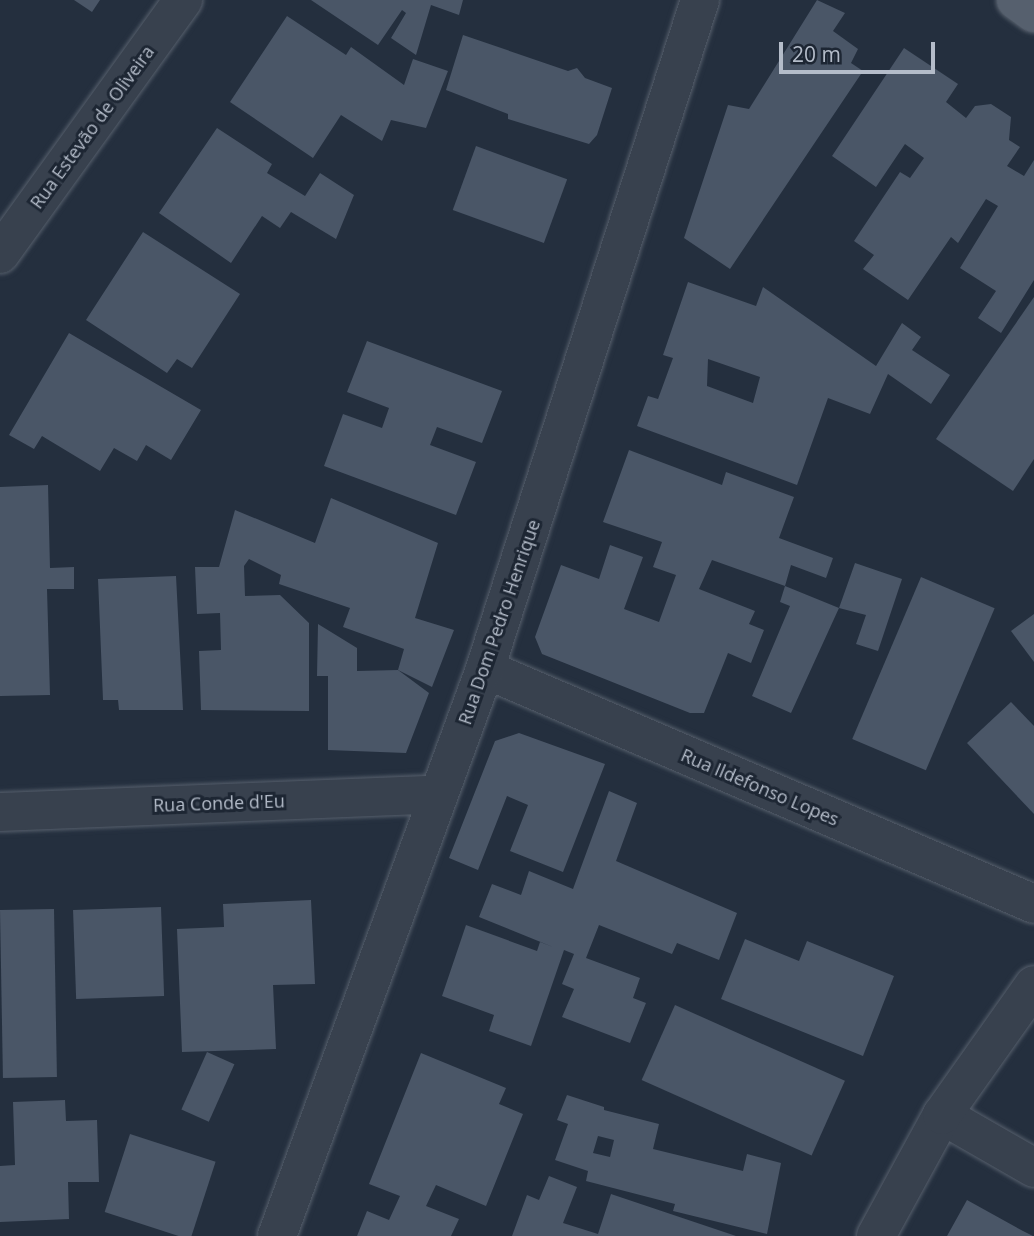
<!DOCTYPE html>
<html>
<head>
<meta charset="utf-8">
<style>
	body { margin:0 }
	#map { position:relative; width:1034px; height:1236px; overflow:hidden; background:#242f3e; font-family:"Open Sans",sans-serif }
	div>[style] { position:absolute }
	.building>* { inset:0; background:#4a5667; transform-origin:0 0 }
	.roads { filter:drop-shadow(0 0 2px #565f6c) drop-shadow(0 0 2px #565f6c) }
	.minor>* { height:38px; margin:-19px; padding:0 19px; transform-origin:19px; border-radius:19px; background:#38414e }
	.major>* { height:38px; margin:-19px; padding:0 19px; transform-origin:19px; border-radius:19px; background:#56606e }
	span { translate:-50% -50%; white-space:nowrap; text-align:center; line-height:1.15; -webkit-text-stroke:6px #1d2633; paint-order:stroke }
	.street-label { font-size:18px; color:#b4bcc9 }
	.scale { position:absolute; left:779px; top:42px; width:156px; height:32px; box-sizing:border-box; border:4px solid #b4bcc9; border-top:0; padding-left:9px; font-size:21px; line-height:24px; white-space:nowrap; color:#b4bcc9; -webkit-text-stroke:5px #1d2633; paint-order:stroke }
</style>
</head>
<body>
<div id="map">
	<div class="building">
		<i style="clip-path:polygon(74px 0,100px 0,92px 12px)"></i>
		<i style="clip-path:polygon(311px 0,463px 0,459px 15px,431px 5px,416px 55px,391px 38px,406px 13px,402px 10px,378px 45px)"></i>
		<i style="clip-path:polygon(817px 0,845px 13px,833px 31px,858px 49px,851px 63px,863px 71px,730px 269px,684px 238px,728px 105px,749px 109px)"></i>
		<i style="clip-path:polygon(287px 16px,346px 55px,351px 47px,404px 85px,413px 59px,448px 71px,426px 128px,391px 120px,382px 141px,341px 115px,313px 158px,230px 102px)"></i>
		<i style="clip-path:polygon(463px 35px,568px 71px,577px 68px,585px 78px,612px 88px,597px 135px,589px 144px,508px 119px,508px 114px,446px 90px)"></i>
		<i style="clip-path:polygon(904px 48px,958px 84px,946px 102px,966px 118px,975px 106px,991px 104px,1011px 117px,1009px 140px,1020px 147px,1007px 166px,1024px 176px,1034px 160px,1034px 280px,1001px 333px,978px 318px,996px 291px,960px 268px,998px 206px,986px 199px,958px 243px,951px 237px,908px 300px,863px 269px,874px 255px,854px 241px,900px 172px,910px 178px,924px 158px,905px 144px,876px 187px,832px 156px)"></i>
		<i style="clip-path:polygon(217px 128px,272px 164px,267px 173px,305px 196px,320px 173px,354px 195px,336px 239px,291px 212px,280px 228px,262px 216px,231px 263px,159px 213px)"></i>
		<i style="left:476px;top:146px;width:97px;height:68px;rotate:20deg"></i>
		<i style="clip-path:polygon(143px 232px,240px 294px,192px 368px,177px 359px,167px 373px,86px 320px)"></i>
		<i style="clip-path:polygon(evenodd,688px 282px,756px 306px,763px 287px,876px 366px,902px 323px,921px 337px,912px 350px,950px 375px,931px 404px,888px 374px,870px 414px,828px 398px,797px 485px,637px 426px,648px 396px,658px 399px,673px 358px,663px 355px,688px 282px,708px 359px,760px 377px,753px 403px,707px 386px,708px 359px)"></i>
		<i style="clip-path:polygon(1034px 297px,1034px 459px,1013px 491px,936px 439px)"></i>
		<i style="clip-path:polygon(69px 333px,201px 410px,171px 460px,146px 445px,137px 461px,114px 448px,100px 471px,42px 436px,34px 449px,9px 435px)"></i>
		<i style="clip-path:polygon(367px 341px,502px 391px,482px 443px,437px 427px,430px 445px,476px 462px,456px 515px,324px 466px,343px 414px,382px 428px,389px 408px,347px 392px)"></i>
		<i style="clip-path:polygon(629px 450px,722px 485px,726px 472px,794px 497px,779px 538px,833px 558px,826px 578px,791px 565px,785px 586px,712px 560px,699px 589px,755px 611px,749px 624px,764px 630px,751px 663px,728px 653px,704px 713px,690px 713px,542px 654px,535px 637px,561px 565px,599px 579px,610px 545px,643px 557px,624px 609px,659px 622px,676px 575px,653px 567px,662px 542px,603px 522px)"></i>
		<i style="clip-path:polygon(48px 485px,50px 568px,74px 567px,74px 589px,47px 589px,50px 695px,0 696px,0 487px)"></i>
		<i style="clip-path:polygon(331px 498px,438px 543px,415px 618px,454px 630px,432px 687px,398px 670px,404px 649px,343px 627px,350px 608px,279px 584px,281px 575px,249px 559px,244px 566px,245px 596px,280px 595px,309px 623px,309px 711px,201px 710px,199px 651px,221px 650px,220px 613px,197px 614px,195px 567px,219px 567px,235px 510px,315px 543px)"></i>
		<i style="clip-path:polygon(855px 563px,902px 579px,878px 651px,856px 644px,866px 615px,839px 608px)"></i>
		<i style="clip-path:polygon(176px 576px,183px 710px,119px 710px,118px 700px,103px 700px,98px 579px)"></i>
		<i style="left:921px;top:577px;width:80px;height:176px;rotate:23deg"></i>
		<i style="clip-path:polygon(785px 586px,839px 608px,791px 713px,752px 696px,790px 606px,780px 602px)"></i>
		<i style="clip-path:polygon(1034px 614px,1034px 662px,1011px 631px)"></i>
		<i style="clip-path:polygon(318px 624px,357px 648px,357px 671px,398px 670px,429px 693px,406px 753px,328px 750px,328px 676px,317px 676px)"></i>
		<i style="clip-path:polygon(1011px 702px,1034px 726px,1034px 814px,967px 743px)"></i>
		<i style="clip-path:polygon(519px 733px,605px 764px,563px 872px,510px 851px,528px 805px,507px 796px,478px 870px,449px 858px,495px 741px)"></i>
		<i style="clip-path:polygon(609px 791px,637px 803px,616px 861px,737px 913px,719px 960px,677px 943px,672px 954px,599px 925px,586px 958px,640px 978px,633px 998px,646px 1003px,630px 1043px,562px 1017px,574px 989px,562px 984px,574px 954px,564px 950px,531px 1046px,489px 1031px,494px 1015px,442px 996px,466px 925px,537px 951px,540px 942px,553px 947px,479px 917px,492px 884px,521px 895px,529px 871px,573px 889px)"></i>
		<i style="clip-path:polygon(311px 900px,315px 984px,273px 985px,276px 1049px,182px 1052px,177px 929px,224px 927px,223px 904px)"></i>
		<i style="left:161px;top:907px;width:89px;height:88px;rotate:88deg"></i>
		<i style="left:54px;top:909px;width:168px;height:54px;rotate:89deg"></i>
		<i style="clip-path:polygon(745px 939px,799px 961px,807px 941px,894px 976px,863px 1056px,721px 999px)"></i>
		<i style="left:675px;top:1005px;width:186px;height:82px;rotate:24deg"></i>
		<i style="left:207px;top:1052px;width:30px;height:63px;rotate:24deg"></i>
		<i style="clip-path:polygon(421px 1053px,506px 1088px,499px 1104px,523px 1114px,486px 1206px,436px 1185px,426px 1206px,459px 1219px,451px 1236px,357px 1236px,367px 1211px,389px 1220px,400px 1196px,369px 1184px)"></i>
		<i style="clip-path:polygon(evenodd,567px 1095px,604px 1107px,604px 1110px,659px 1124px,653px 1149px,743px 1171px,747px 1154px,781px 1163px,767px 1234px,673px 1211px,675px 1204px,586px 1181px,588px 1171px,555px 1160px,568px 1124px,557px 1120px,567px 1095px,598px 1136px,614px 1140px,610px 1157px,593px 1153px,598px 1136px)"></i>
		<i style="clip-path:polygon(65px 1100px,66px 1121px,97px 1120px,99px 1182px,68px 1182px,69px 1219px,0 1222px,0 1166px,15px 1165px,13px 1102px)"></i>
		<i style="left:130px;top:1134px;width:90px;height:82px;rotate:18deg"></i>
		<i style="clip-path:polygon(549px 1176px,577px 1187px,563px 1223px,598px 1234px,611px 1194px,736px 1236px,512px 1236px,527px 1195px,539px 1200px)"></i>
		<i style="clip-path:polygon(967px 1200px,1023px 1231px,1033px 1236px,947px 1236px)"></i>
	</div>
	<div class="roads">
		<div class="minor">
			<i style="left:0;top:254px;width:313px;rotate:-54.2deg"></i>
			<i style="left:485px;top:669px;width:597px;rotate:23.17deg"></i>
			<i style="left:0;top:812px;width:439px;rotate:-2.3deg"></i>
			<i style="left:942px;top:1115px;width:106px;rotate:29.9deg"></i>
			<i style="left:277px;top:1236px;width:604px;rotate:-69.85deg"></i>
			<i style="left:485px;top:669px;width:703px;rotate:-72.18deg"></i>
			<i style="left:876px;top:1236px;width:138px;rotate:-61.4deg"></i>
			<i style="left:942px;top:1115px;width:159px;rotate:-54.7deg"></i>
		</div>
		<div class="major">
			<i style="left:1016px;top:0;width:22px;rotate:36deg"></i>
		</div>
	</div>
	<div class="street-label">
		<span style="left:92px;top:127px;rotate:-54deg">Rua Estevão de Oliveira</span>
		<span style="left:499px;top:622px;rotate:-71deg">Rua Dom Pedro Henrique</span>
		<span style="left:760px;top:787px;rotate:23deg">Rua Ildefonso Lopes</span>
		<span style="left:219px;top:803px;rotate:-2deg">Rua Conde d'Eu</span>
	</div>
	<div class="scale">20 m</div>
</div>
</body>
</html>
